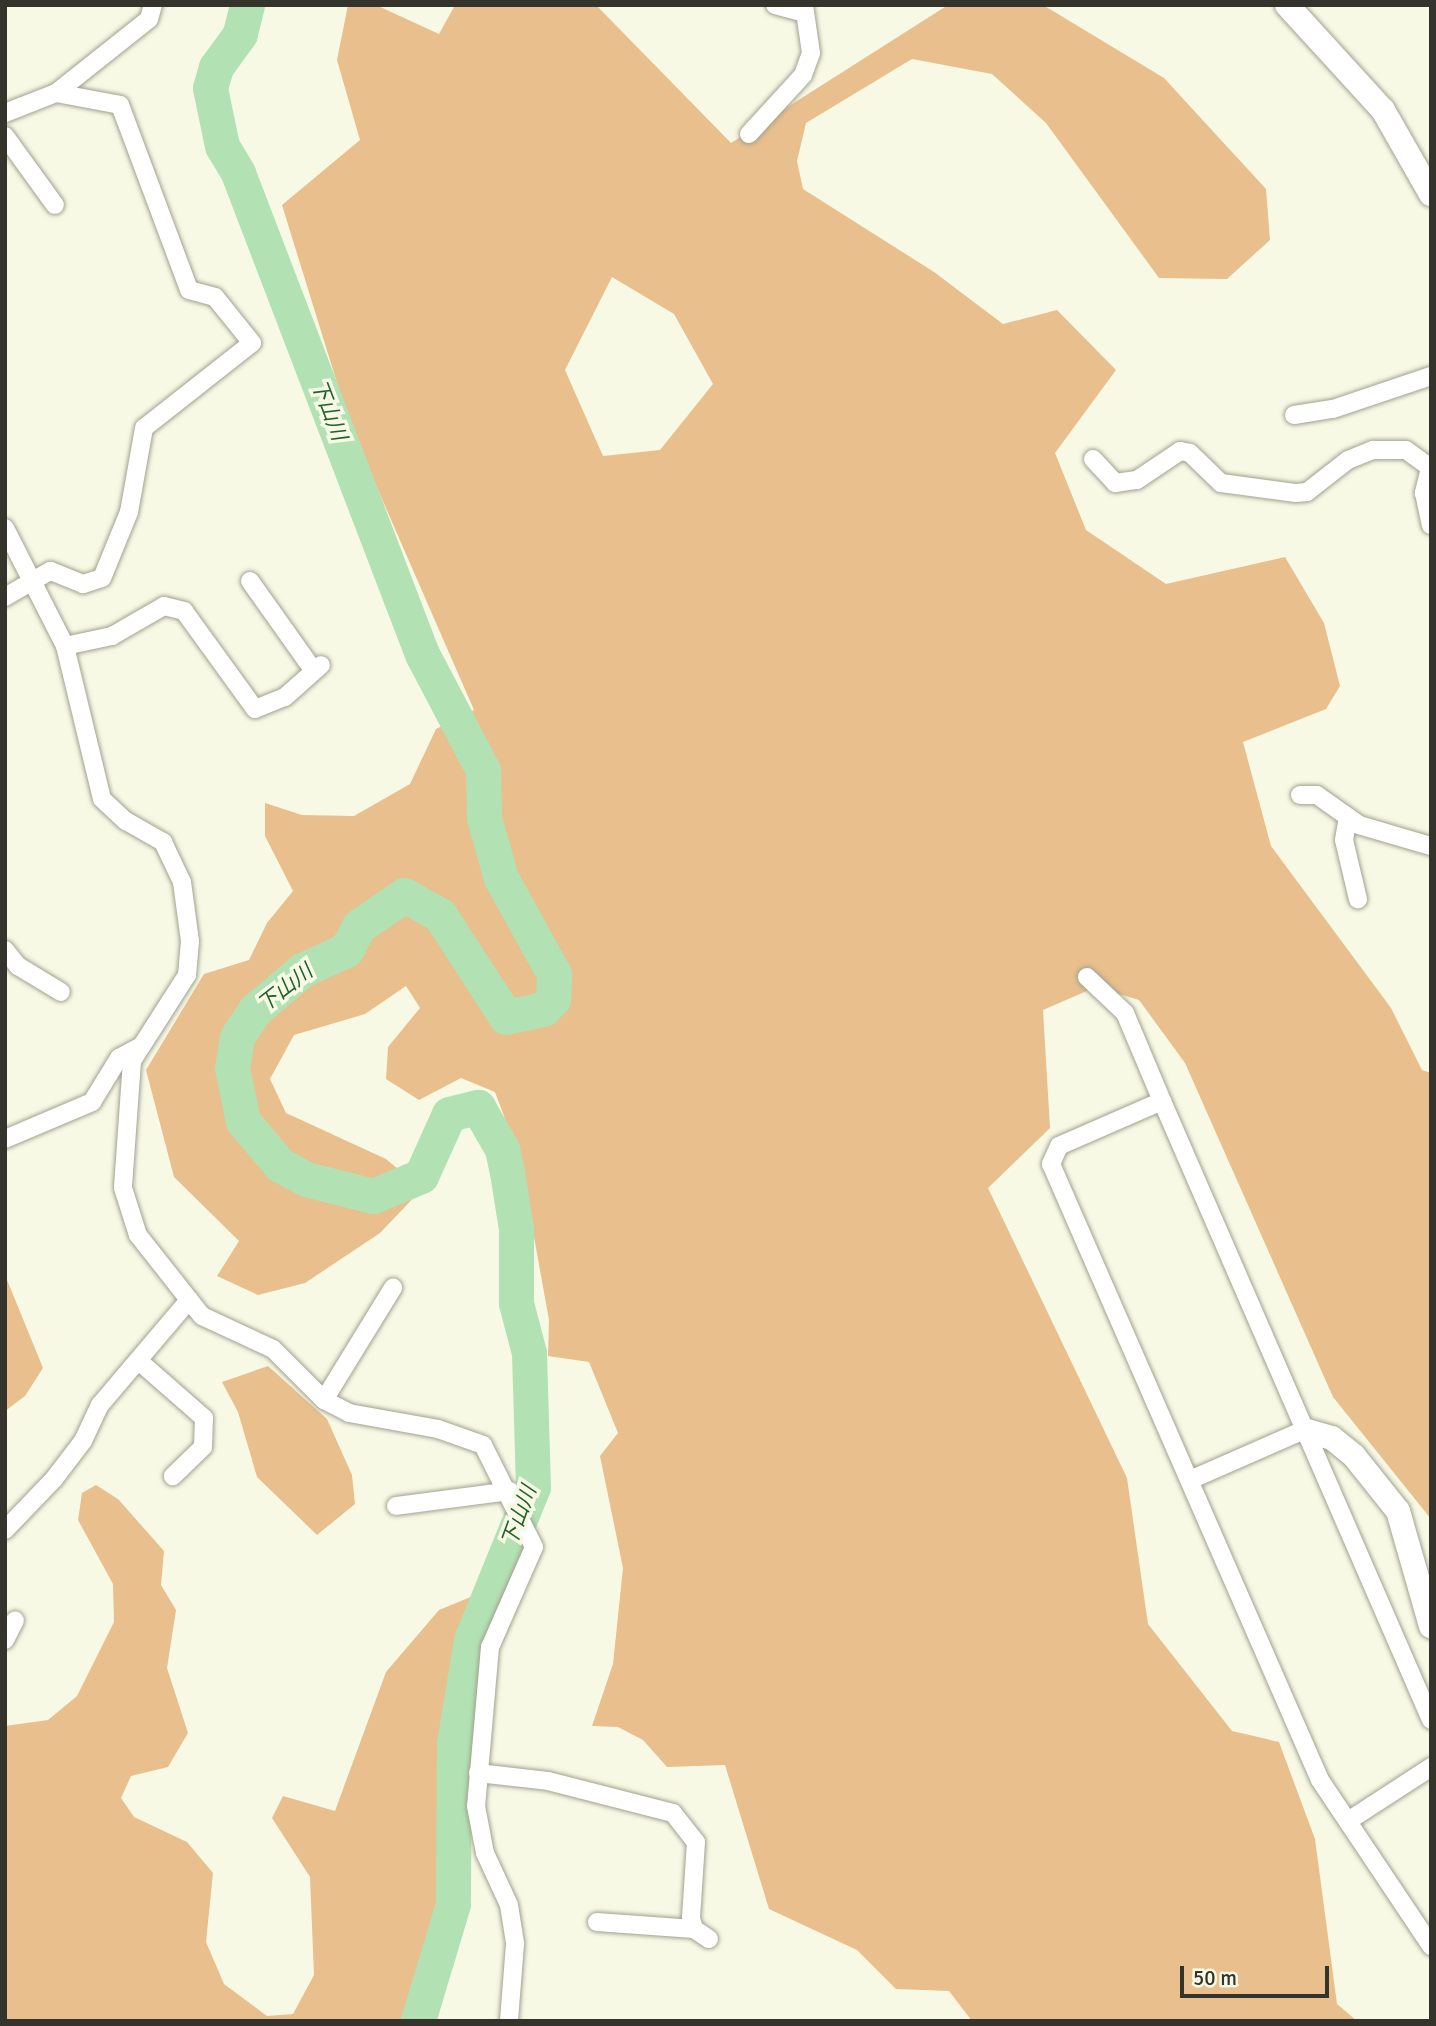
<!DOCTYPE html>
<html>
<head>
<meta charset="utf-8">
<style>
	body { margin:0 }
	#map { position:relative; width:1436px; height:2026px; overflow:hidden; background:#f8f9e5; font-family:Signika,"Noto Sans JP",sans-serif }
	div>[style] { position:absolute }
	.forest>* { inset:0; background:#e8bf8d }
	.river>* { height:35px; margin:-17.5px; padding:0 17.5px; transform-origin:17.5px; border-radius:17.5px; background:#b2e2b4 }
	.roads { filter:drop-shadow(0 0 2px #a1a18f) drop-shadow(0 0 2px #a1a18f) }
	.street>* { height:18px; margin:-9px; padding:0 9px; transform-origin:9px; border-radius:9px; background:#fff }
	.secondary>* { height:24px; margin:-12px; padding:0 12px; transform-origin:12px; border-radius:12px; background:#fff }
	span { translate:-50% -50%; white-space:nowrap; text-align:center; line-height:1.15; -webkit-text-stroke:7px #f8f9e5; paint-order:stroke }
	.water-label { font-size:21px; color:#22632b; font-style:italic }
	.frame { position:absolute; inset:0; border:7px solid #34342d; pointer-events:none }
	.scale { position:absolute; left:1180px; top:1966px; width:149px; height:32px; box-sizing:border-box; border:4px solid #34342d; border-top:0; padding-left:9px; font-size:21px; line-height:24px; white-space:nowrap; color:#34342d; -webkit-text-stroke:5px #f8f9e5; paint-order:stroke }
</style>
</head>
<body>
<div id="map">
	<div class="forest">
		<i style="clip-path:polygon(evenodd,348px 5px,376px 5px,439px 34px,455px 5px,596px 5px,731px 143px,948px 5px,1043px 5px,1164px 78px,1266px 189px,1270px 240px,1227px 279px,1159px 278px,1046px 123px,992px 74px,912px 59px,806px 123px,797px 161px,803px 189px,934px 272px,1003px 324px,1057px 310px,1116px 370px,1055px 453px,1086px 530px,1166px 584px,1285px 557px,1324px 623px,1340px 686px,1326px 709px,1243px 742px,1271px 846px,1391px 1008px,1422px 1070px,1431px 1073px,1431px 1519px,1333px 1397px,1185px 1063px,1139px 1000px,1096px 987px,1043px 1010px,1050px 1128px,988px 1188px,1127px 1478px,1148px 1624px,1232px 1731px,1279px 1742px,1315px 1839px,1337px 2004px,1357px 2021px,972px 2021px,949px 1991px,896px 1989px,857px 1950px,769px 1909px,725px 1765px,667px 1767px,643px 1740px,618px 1727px,592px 1726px,613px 1664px,623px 1568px,600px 1456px,618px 1433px,589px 1362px,548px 1356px,549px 1320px,520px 1159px,495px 1092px,461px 1078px,419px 1100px,386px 1079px,388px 1047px,420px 1008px,406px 986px,365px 1014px,294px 1035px,270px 1079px,286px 1113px,386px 1159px,422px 1189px,380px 1233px,305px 1283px,258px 1295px,217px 1276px,239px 1241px,174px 1177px,146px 1070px,204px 974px,249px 960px,267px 923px,293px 891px,265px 836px,265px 803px,302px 815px,354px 816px,410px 784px,436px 729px,474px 710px,351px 428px,282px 205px,360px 140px,337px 60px,348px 5px,612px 277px,674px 314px,713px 384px,660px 450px,603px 456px,565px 370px,612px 277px)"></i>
		<i style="clip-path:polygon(5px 1275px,43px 1368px,25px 1396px,5px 1411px)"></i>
		<i style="clip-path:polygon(268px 1366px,327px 1419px,352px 1475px,355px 1504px,317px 1535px,257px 1477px,238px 1412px,222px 1382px)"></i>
		<i style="clip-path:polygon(96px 1485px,118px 1499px,164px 1551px,161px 1585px,176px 1610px,167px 1668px,188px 1733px,168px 1767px,131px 1776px,121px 1798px,134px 1817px,187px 1842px,213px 1873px,206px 1942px,224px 1984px,267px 2016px,293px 2014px,314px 1975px,310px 1877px,272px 1818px,283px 1796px,335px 1811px,386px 1672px,439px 1610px,473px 1596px,458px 1652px,447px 1753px,442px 1896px,409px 2021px,5px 2021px,5px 1726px,48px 1720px,77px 1696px,114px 1622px,113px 1584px,78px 1520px,82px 1493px)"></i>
	</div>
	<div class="river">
		<i style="left:247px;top:5px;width:30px;rotate:104deg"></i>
		<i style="left:240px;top:34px;width:41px;rotate:126deg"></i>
		<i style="left:216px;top:67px;width:22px;rotate:106deg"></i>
		<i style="left:210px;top:88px;width:59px;rotate:78.3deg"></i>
		<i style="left:222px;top:146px;width:31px;rotate:59deg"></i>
		<i style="left:238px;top:173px;width:515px;rotate:69.07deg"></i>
		<i style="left:422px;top:654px;width:131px;rotate:62.3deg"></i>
		<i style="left:483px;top:770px;width:48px;rotate:88.8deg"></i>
		<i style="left:484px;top:818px;width:62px;rotate:74.2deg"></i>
		<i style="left:501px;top:878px;width:110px;rotate:61.1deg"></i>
		<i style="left:554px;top:974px;width:25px;rotate:92deg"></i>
		<i style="left:553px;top:999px;width:14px;rotate:135deg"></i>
		<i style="left:543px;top:1009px;width:38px;rotate:168deg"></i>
		<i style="left:506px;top:1017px;width:121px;rotate:-122.9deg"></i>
		<i style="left:440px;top:915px;width:41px;rotate:-150.9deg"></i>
		<i style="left:404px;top:895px;width:55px;rotate:145.4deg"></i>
		<i style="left:359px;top:926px;width:27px;rotate:118deg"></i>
		<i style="left:346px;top:950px;width:48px;rotate:155.6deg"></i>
		<i style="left:302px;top:970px;width:62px;rotate:139.6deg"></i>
		<i style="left:255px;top:1010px;width:32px;rotate:124deg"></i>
		<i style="left:237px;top:1037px;width:31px;rotate:99deg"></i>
		<i style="left:232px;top:1068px;width:54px;rotate:78.3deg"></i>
		<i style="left:243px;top:1121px;width:57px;rotate:49.9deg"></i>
		<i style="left:280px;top:1165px;width:30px;rotate:28deg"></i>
		<i style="left:306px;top:1179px;width:69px;rotate:14.2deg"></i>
		<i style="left:373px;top:1196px;width:52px;rotate:-22.6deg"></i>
		<i style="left:421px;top:1176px;width:68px;rotate:-65.7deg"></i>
		<i style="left:449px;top:1114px;width:30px;rotate:-14deg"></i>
		<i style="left:478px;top:1107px;width:48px;rotate:60.3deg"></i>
		<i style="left:502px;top:1149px;width:24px;rotate:78deg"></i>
		<i style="left:507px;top:1172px;width:58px;rotate:81deg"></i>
		<i style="left:516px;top:1229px;width:74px;rotate:90deg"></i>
		<i style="left:516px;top:1303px;width:52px;rotate:75.4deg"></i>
		<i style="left:529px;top:1353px;width:134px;rotate:88.3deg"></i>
		<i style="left:533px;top:1487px;width:165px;rotate:112.1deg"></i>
		<i style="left:471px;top:1640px;width:104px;rotate:99.4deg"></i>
		<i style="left:454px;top:1743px;width:161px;rotate:90.4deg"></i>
		<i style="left:453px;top:1904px;width:122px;rotate:106.7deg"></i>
	</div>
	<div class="roads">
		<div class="street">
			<i style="left:775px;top:5px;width:31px;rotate:15deg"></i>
			<i style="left:56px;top:93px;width:119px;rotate:-38.5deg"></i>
			<i style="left:149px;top:19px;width:15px;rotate:-74deg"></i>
			<i style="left:5px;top:113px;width:55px;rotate:-21.4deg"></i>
			<i style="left:56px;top:93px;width:65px;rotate:10.6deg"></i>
			<i style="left:120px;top:105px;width:197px;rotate:69.5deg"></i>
			<i style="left:189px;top:290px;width:27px;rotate:15deg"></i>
			<i style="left:215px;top:297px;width:59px;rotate:51.2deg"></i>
			<i style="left:252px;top:343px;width:137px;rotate:141.8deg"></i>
			<i style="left:144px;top:428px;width:85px;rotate:100.1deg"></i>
			<i style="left:129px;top:512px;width:71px;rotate:112.2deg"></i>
			<i style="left:102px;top:578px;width:20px;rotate:162deg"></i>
			<i style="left:83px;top:584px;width:35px;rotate:-158deg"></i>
			<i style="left:50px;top:571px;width:52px;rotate:150deg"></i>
			<i style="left:749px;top:134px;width:80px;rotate:-47.5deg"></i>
			<i style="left:803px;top:75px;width:23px;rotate:-70deg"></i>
			<i style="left:811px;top:53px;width:49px;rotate:-98.3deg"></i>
			<i style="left:5px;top:136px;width:85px;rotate:54.1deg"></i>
			<i style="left:1294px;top:415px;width:39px;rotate:-9deg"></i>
			<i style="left:1333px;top:409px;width:103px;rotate:-18.6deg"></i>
			<i style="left:1093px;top:459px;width:33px;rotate:47deg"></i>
			<i style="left:1115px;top:483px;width:22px;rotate:-8deg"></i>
			<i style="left:1137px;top:480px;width:52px;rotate:-34deg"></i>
			<i style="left:1180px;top:451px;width:10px;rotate:11deg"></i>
			<i style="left:1190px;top:453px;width:43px;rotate:44.1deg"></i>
			<i style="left:1221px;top:483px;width:76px;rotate:7.6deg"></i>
			<i style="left:1296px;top:493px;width:11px;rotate:-5deg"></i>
			<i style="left:1307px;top:492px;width:52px;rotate:-38deg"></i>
			<i style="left:1348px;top:460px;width:27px;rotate:-22deg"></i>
			<i style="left:1373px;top:450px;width:33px"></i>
			<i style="left:1406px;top:450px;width:29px;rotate:36deg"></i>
			<i style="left:1431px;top:464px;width:30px;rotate:104deg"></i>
			<i style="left:1424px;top:493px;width:33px;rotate:78deg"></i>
			<i style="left:5px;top:528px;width:132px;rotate:63deg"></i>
			<i style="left:65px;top:646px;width:157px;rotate:76.4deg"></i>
			<i style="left:102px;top:799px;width:33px;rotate:43deg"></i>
			<i style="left:126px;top:821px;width:43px;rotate:29.6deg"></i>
			<i style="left:163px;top:842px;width:44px;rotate:64.6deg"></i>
			<i style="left:182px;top:882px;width:60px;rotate:82.3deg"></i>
			<i style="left:190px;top:941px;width:34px;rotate:95deg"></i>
			<i style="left:187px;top:975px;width:102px;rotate:122.6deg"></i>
			<i style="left:132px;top:1061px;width:127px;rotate:94.1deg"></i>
			<i style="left:123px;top:1188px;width:49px;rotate:72.3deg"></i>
			<i style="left:138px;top:1235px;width:103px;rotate:51.7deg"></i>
			<i style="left:202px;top:1316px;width:78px;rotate:24.9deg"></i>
			<i style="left:273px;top:1349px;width:72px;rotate:45deg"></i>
			<i style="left:324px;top:1400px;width:28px;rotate:27deg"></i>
			<i style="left:349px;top:1413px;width:90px;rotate:10.2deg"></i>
			<i style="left:438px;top:1429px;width:48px;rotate:19.6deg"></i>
			<i style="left:483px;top:1445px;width:114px;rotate:63.4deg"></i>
			<i style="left:534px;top:1547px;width:109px;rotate:113.7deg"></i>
			<i style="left:490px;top:1647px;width:160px;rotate:95deg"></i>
			<i style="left:476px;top:1806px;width:48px;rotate:79.2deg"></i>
			<i style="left:485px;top:1853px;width:57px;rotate:65.2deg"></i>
			<i style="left:509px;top:1905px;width:39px;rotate:81deg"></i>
			<i style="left:515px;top:1944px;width:77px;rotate:94.5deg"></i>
			<i style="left:250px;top:581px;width:110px;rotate:54.6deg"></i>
			<i style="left:65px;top:646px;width:48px;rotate:-12deg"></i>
			<i style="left:112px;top:636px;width:60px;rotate:-30deg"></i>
			<i style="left:164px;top:606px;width:21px;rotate:14deg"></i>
			<i style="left:184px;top:611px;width:121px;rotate:54.1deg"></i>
			<i style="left:255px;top:709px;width:32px;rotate:-22deg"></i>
			<i style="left:285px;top:697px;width:48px;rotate:-41.6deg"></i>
			<i style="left:1300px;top:795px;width:17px"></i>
			<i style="left:1317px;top:795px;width:52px;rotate:35.5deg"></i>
			<i style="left:1359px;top:825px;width:75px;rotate:16.3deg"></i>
			<i style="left:1348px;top:817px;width:23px;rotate:100deg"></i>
			<i style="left:1344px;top:840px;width:61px;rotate:76.7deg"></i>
			<i style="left:5px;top:950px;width:21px;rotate:51deg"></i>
			<i style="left:18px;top:966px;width:50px;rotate:31.2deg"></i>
			<i style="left:1087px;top:977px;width:52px;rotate:43.5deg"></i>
			<i style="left:1125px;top:1013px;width:95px;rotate:67.2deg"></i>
			<i style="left:5px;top:1139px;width:95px;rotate:-23deg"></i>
			<i style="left:92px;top:1102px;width:52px;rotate:-58.5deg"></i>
			<i style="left:119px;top:1058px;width:24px;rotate:-28deg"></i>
			<i style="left:140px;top:1362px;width:85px;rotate:41.2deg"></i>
			<i style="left:204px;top:1418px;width:29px;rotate:92deg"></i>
			<i style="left:203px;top:1447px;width:42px;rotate:136deg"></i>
			<i style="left:324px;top:1400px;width:132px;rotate:-58.4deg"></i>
			<i style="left:1190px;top:1480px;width:124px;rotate:-23.7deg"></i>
			<i style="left:396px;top:1506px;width:115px;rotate:-7.5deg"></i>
			<i style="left:5px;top:1530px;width:71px;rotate:-46.1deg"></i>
			<i style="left:54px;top:1479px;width:48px;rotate:-52.7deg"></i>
			<i style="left:83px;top:1441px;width:40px;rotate:-65deg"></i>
			<i style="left:100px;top:1405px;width:138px;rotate:-49.7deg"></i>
			<i style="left:5px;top:1640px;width:22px;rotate:-63deg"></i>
			<i style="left:1431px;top:1720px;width:675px;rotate:-113.49deg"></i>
			<i style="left:1162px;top:1101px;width:112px;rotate:156.4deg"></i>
			<i style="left:1059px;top:1146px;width:20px;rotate:114deg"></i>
			<i style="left:1051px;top:1164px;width:672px;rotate:66.41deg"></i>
			<i style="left:1320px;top:1780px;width:200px;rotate:56.2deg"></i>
			<i style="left:478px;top:1773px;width:70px;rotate:6.5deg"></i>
			<i style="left:548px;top:1781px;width:129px;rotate:14.4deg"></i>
			<i style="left:673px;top:1813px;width:37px;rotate:52deg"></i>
			<i style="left:696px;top:1842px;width:76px;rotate:93.8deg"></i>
			<i style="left:691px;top:1918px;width:11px;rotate:75deg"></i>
			<i style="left:694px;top:1929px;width:18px;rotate:34deg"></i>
			<i style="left:1348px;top:1821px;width:99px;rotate:-33deg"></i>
			<i style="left:597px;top:1922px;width:97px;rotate:4.1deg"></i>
		</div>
		<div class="secondary">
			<i style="left:1287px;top:5px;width:142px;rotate:47.6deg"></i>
			<i style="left:1383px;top:110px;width:97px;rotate:60.3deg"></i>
			<i style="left:1304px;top:1430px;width:29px;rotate:16deg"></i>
			<i style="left:1332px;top:1438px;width:28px;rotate:39deg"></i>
			<i style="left:1354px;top:1456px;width:70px;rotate:51.3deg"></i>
			<i style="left:1398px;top:1511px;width:120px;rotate:74deg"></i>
		</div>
	</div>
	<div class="water-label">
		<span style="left:329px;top:410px;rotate:69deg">下山川</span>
		<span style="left:285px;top:988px;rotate:-38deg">下山川</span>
		<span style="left:519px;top:1516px;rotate:-70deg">下山川</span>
	</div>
	<div class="frame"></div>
	<div class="scale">50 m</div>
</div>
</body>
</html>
